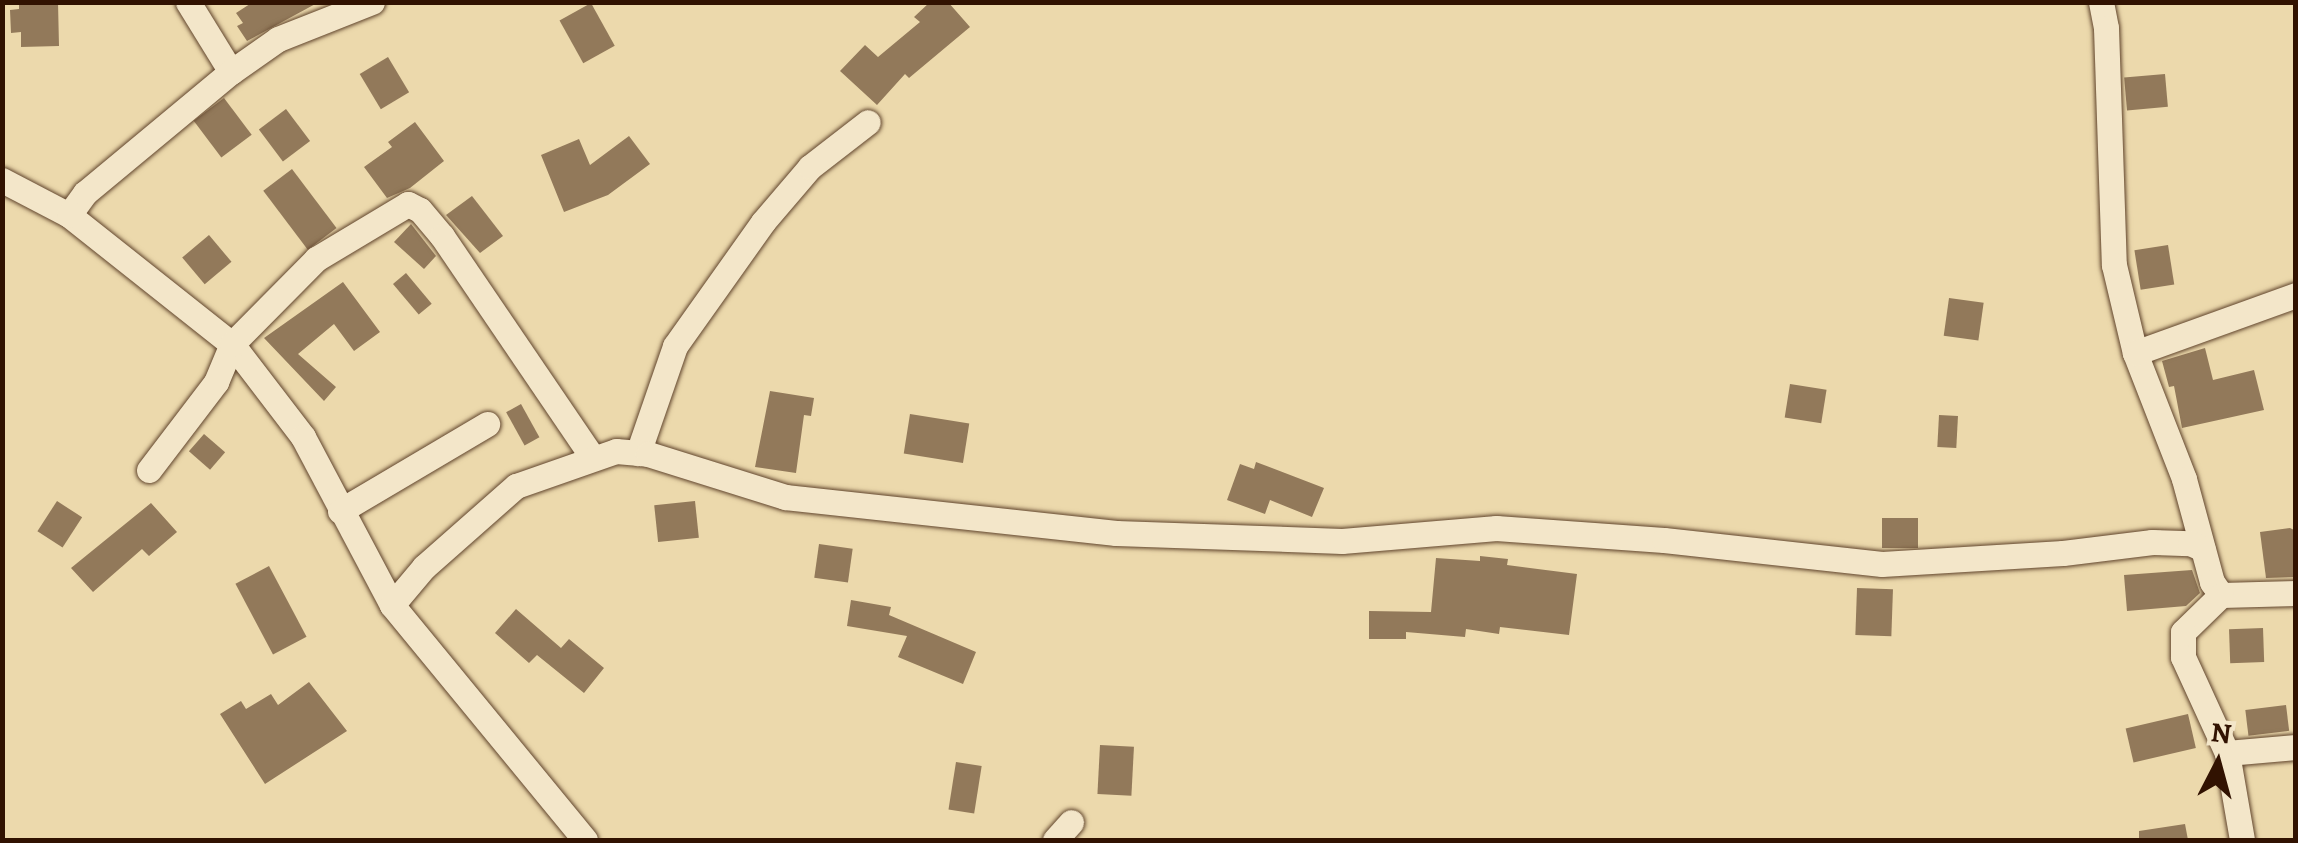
<!DOCTYPE html>
<html>
<head>
<meta charset="utf-8">
<style>
	body { margin:0 }
	#map { position:relative; width:2298px; height:843px; overflow:hidden; background:#ecd9ac; font-family:Alegreya,serif }
	div>[style] { position:absolute }
	.building>* { inset:0; background:#92795a; transform-origin:0 0 }
	.roads { filter:drop-shadow(0 0 2px #60442c) drop-shadow(0 0 2px #60442c) }
	.minor>* { height:25px; margin:-12.5px; padding:0 12.5px; transform-origin:12.5px; border-radius:12.5px; background:#f3e6c9 }
	span { translate:-50% -50%; white-space:nowrap; text-align:center; line-height:1.15; -webkit-text-stroke:9px #f3e6c9; paint-order:stroke }
	.frame { position:absolute; inset:0; border:5px solid #311201; pointer-events:none }
	.north { position:absolute; left:2168px; top:713px; width:100px; height:100px; -webkit-text-stroke:8px #f3e6c9; paint-order:stroke; rotate:6deg; font-size:28px; font-weight:700; line-height:40px; text-align:center; color:#311201 }
	.north::after { content:''; display:block; margin:auto; width:35px; height:45px; background:#311201; clip-path:polygon(50% 0,100% 100%,50% 72%,0 100%) }
</style>
</head>
<body>
<div id="map">
	<div class="building">
		<i style="clip-path:polygon(19px 2px,58px 2px,59px 46px,21px 47px,21px 32px,11px 33px,10px 10px,19px 9px)"></i>
		<i style="clip-path:polygon(253px 2px,319px 2px,247px 41px,237px 26px,243px 23px,236px 13px)"></i>
		<i style="clip-path:polygon(930px 2px,948px 2px,970px 27px,909px 78px,905px 74px,877px 105px,840px 71px,865px 45px,878px 57px,920px 22px,914px 17px)"></i>
		<i style="left:591px;top:3px;width:49px;height:36px;rotate:61deg"></i>
		<i style="left:388px;top:57px;width:41px;height:33px;rotate:59deg"></i>
		<i style="left:2165px;top:74px;width:33px;height:41px;rotate:85deg"></i>
		<i style="left:224px;top:98px;width:46px;height:38px;rotate:53deg"></i>
		<i style="left:286px;top:109px;width:40px;height:34px;rotate:53deg"></i>
		<i style="clip-path:polygon(415px 122px,444px 161px,410px 188px,387px 198px,364px 167px,392px 147px,388px 142px)"></i>
		<i style="clip-path:polygon(629px 136px,650px 164px,608px 195px,564px 212px,541px 155px,579px 139px,590px 165px)"></i>
		<i style="left:292px;top:169px;width:74px;height:36px;rotate:53deg"></i>
		<i style="clip-path:polygon(472px 196px,503px 236px,480px 253px,446px 215px)"></i>
		<i style="clip-path:polygon(411px 224px,436px 256px,424px 269px,394px 242px)"></i>
		<i style="left:209px;top:235px;width:35px;height:35px;rotate:50deg"></i>
		<i style="left:2168px;top:245px;width:40px;height:34px;rotate:81deg"></i>
		<i style="left:406px;top:273px;width:40px;height:17px;rotate:50deg"></i>
		<i style="clip-path:polygon(343px 282px,380px 332px,354px 351px,334px 324px,298px 354px,336px 387px,324px 401px,264px 338px)"></i>
		<i style="left:1949px;top:298px;width:35px;height:38px;rotate:8deg"></i>
		<i style="clip-path:polygon(2205px 348px,2213px 380px,2254px 370px,2264px 410px,2182px 428px,2174px 386px,2169px 387px,2162px 361px)"></i>
		<i style="left:1790px;top:384px;width:37px;height:34px;rotate:9deg"></i>
		<i style="clip-path:polygon(770px 391px,814px 398px,811px 416px,804px 415px,796px 473px,755px 467px)"></i>
		<i style="left:521px;top:404px;width:38px;height:17px;rotate:61deg"></i>
		<i style="left:910px;top:414px;width:60px;height:40px;rotate:9deg"></i>
		<i style="left:1939px;top:415px;width:19px;height:32px;rotate:3deg"></i>
		<i style="left:204px;top:434px;width:28px;height:23px;rotate:41deg"></i>
		<i style="clip-path:polygon(1256px 462px,1324px 488px,1312px 517px,1270px 500px,1265px 514px,1227px 500px,1240px 464px,1254px 469px)"></i>
		<i style="left:57px;top:501px;width:30px;height:36px;rotate:33deg"></i>
		<i style="left:695px;top:501px;width:37px;height:41px;rotate:84deg"></i>
		<i style="clip-path:polygon(151px 503px,177px 532px,149px 556px,142px 549px,93px 592px,71px 568px)"></i>
		<i style="left:1882px;top:518px;width:36px;height:30px"></i>
		<i style="clip-path:polygon(2290px 528px,2296px 531px,2296px 577px,2266px 578px,2260px 532px)"></i>
		<i style="left:819px;top:544px;width:34px;height:34px;rotate:8deg"></i>
		<i style="clip-path:polygon(1480px 556px,1508px 559px,1507px 565px,1577px 574px,1569px 635px,1500px 627px,1499px 634px,1466px 629px,1465px 637px,1406px 632px,1406px 639px,1369px 639px,1369px 611px,1431px 612px,1436px 558px,1480px 561px)"></i>
		<i style="left:269px;top:566px;width:80px;height:38px;rotate:62deg"></i>
		<i style="clip-path:polygon(2192px 570px,2200px 593px,2186px 606px,2127px 611px,2124px 575px)"></i>
		<i style="left:1857px;top:588px;width:36px;height:47px;rotate:2deg"></i>
		<i style="clip-path:polygon(851px 600px,891px 607px,889px 615px,976px 652px,963px 684px,898px 657px,907px 636px,847px 626px)"></i>
		<i style="clip-path:polygon(516px 609px,561px 648px,569px 639px,604px 668px,584px 693px,537px 655px,529px 663px,495px 633px)"></i>
		<i style="left:2263px;top:628px;width:34px;height:34px;rotate:88deg"></i>
		<i style="clip-path:polygon(309px 682px,347px 731px,265px 784px,220px 714px,241px 701px,246px 709px,271px 694px,278px 705px)"></i>
		<i style="left:2286px;top:705px;width:26px;height:41px;rotate:83deg"></i>
		<i style="left:2188px;top:714px;width:35px;height:64px;rotate:77deg"></i>
		<i style="left:1100px;top:745px;width:34px;height:49px;rotate:3deg"></i>
		<i style="left:956px;top:762px;width:26px;height:48px;rotate:9deg"></i>
		<i style="clip-path:polygon(2185px 824px,2188px 840px,2139px 840px,2139px 831px)"></i>
	</div>
	<div class="roads">
		<div class="minor">
			<i style="left:188px;top:2px;width:82px;rotate:58.4deg"></i>
			<i style="left:2101px;top:2px;width:26px;rotate:79deg"></i>
			<i style="left:2106px;top:28px;width:237px;rotate:88.1deg"></i>
			<i style="left:2114px;top:265px;width:90px;rotate:76.6deg"></i>
			<i style="left:2135px;top:353px;width:135px;rotate:68.7deg"></i>
			<i style="left:2184px;top:479px;width:107px;rotate:74.8deg"></i>
			<i style="left:2212px;top:582px;width:16px;rotate:55deg"></i>
			<i style="left:2221px;top:595px;width:75px;rotate:-1.5deg"></i>
			<i style="left:2px;top:180px;width:76px;rotate:27.6deg"></i>
			<i style="left:69px;top:215px;width:208px;rotate:38.4deg"></i>
			<i style="left:232px;top:344px;width:117px;rotate:52.6deg"></i>
			<i style="left:303px;top:437px;width:190px;rotate:62.1deg"></i>
			<i style="left:392px;top:605px;width:304px;rotate:50.6deg"></i>
			<i style="left:69px;top:215px;width:27px;rotate:-54deg"></i>
			<i style="left:85px;top:193px;width:190px;rotate:-39.7deg"></i>
			<i style="left:231px;top:72px;width:57px;rotate:-35.1deg"></i>
			<i style="left:278px;top:39px;width:101px;rotate:-21.5deg"></i>
			<i style="left:2135px;top:353px;width:171px;rotate:-19.8deg"></i>
			<i style="left:638px;top:453px;width:113px;rotate:-70.9deg"></i>
			<i style="left:675px;top:346px;width:152px;rotate:-54.6deg"></i>
			<i style="left:763px;top:222px;width:72px;rotate:-49.5deg"></i>
			<i style="left:810px;top:167px;width:73px;rotate:-37.8deg"></i>
			<i style="left:149px;top:470px;width:111px;rotate:-52.7deg"></i>
			<i style="left:216px;top:382px;width:41px;rotate:-67.2deg"></i>
			<i style="left:232px;top:344px;width:120px;rotate:-45.3deg"></i>
			<i style="left:316px;top:259px;width:107px;rotate:-30.9deg"></i>
			<i style="left:408px;top:204px;width:13px;rotate:27deg"></i>
			<i style="left:420px;top:210px;width:34px;rotate:50deg"></i>
			<i style="left:442px;top:236px;width:268px;rotate:55.8deg"></i>
			<i style="left:340px;top:511px;width:171px;rotate:-30.6deg"></i>
			<i style="left:2221px;top:595px;width:53px;rotate:135.8deg"></i>
			<i style="left:2183px;top:632px;width:25px;rotate:90deg"></i>
			<i style="left:2183px;top:657px;width:106px;rotate:65.4deg"></i>
			<i style="left:2227px;top:753px;width:88px;rotate:80.2deg"></i>
			<i style="left:392px;top:605px;width:50px;rotate:-49.9deg"></i>
			<i style="left:424px;top:567px;width:123px;rotate:-41.4deg"></i>
			<i style="left:516px;top:486px;width:106px;rotate:-19.3deg"></i>
			<i style="left:616px;top:451px;width:32px;rotate:5deg"></i>
			<i style="left:648px;top:454px;width:144px;rotate:17.4deg"></i>
			<i style="left:785px;top:497px;width:333px;rotate:6.2deg"></i>
			<i style="left:1116px;top:533px;width:226px;rotate:2deg"></i>
			<i style="left:1342px;top:541px;width:155px;rotate:-4.8deg"></i>
			<i style="left:1496px;top:528px;width:168px;rotate:4.1deg"></i>
			<i style="left:1664px;top:540px;width:219px;rotate:6.3deg"></i>
			<i style="left:1882px;top:564px;width:181px;rotate:-3.5deg"></i>
			<i style="left:2063px;top:553px;width:90px;rotate:-7deg"></i>
			<i style="left:2152px;top:542px;width:38px;rotate:2deg"></i>
			<i style="left:2190px;top:543px;width:14px;rotate:25deg"></i>
			<i style="left:2227px;top:753px;width:69px;rotate:-5deg"></i>
			<i style="left:1055px;top:840px;width:24px;rotate:-48deg"></i>
		</div>
	</div>
	<div class="frame"></div>
	<div class="north">N</div>
</div>
</body>
</html>
